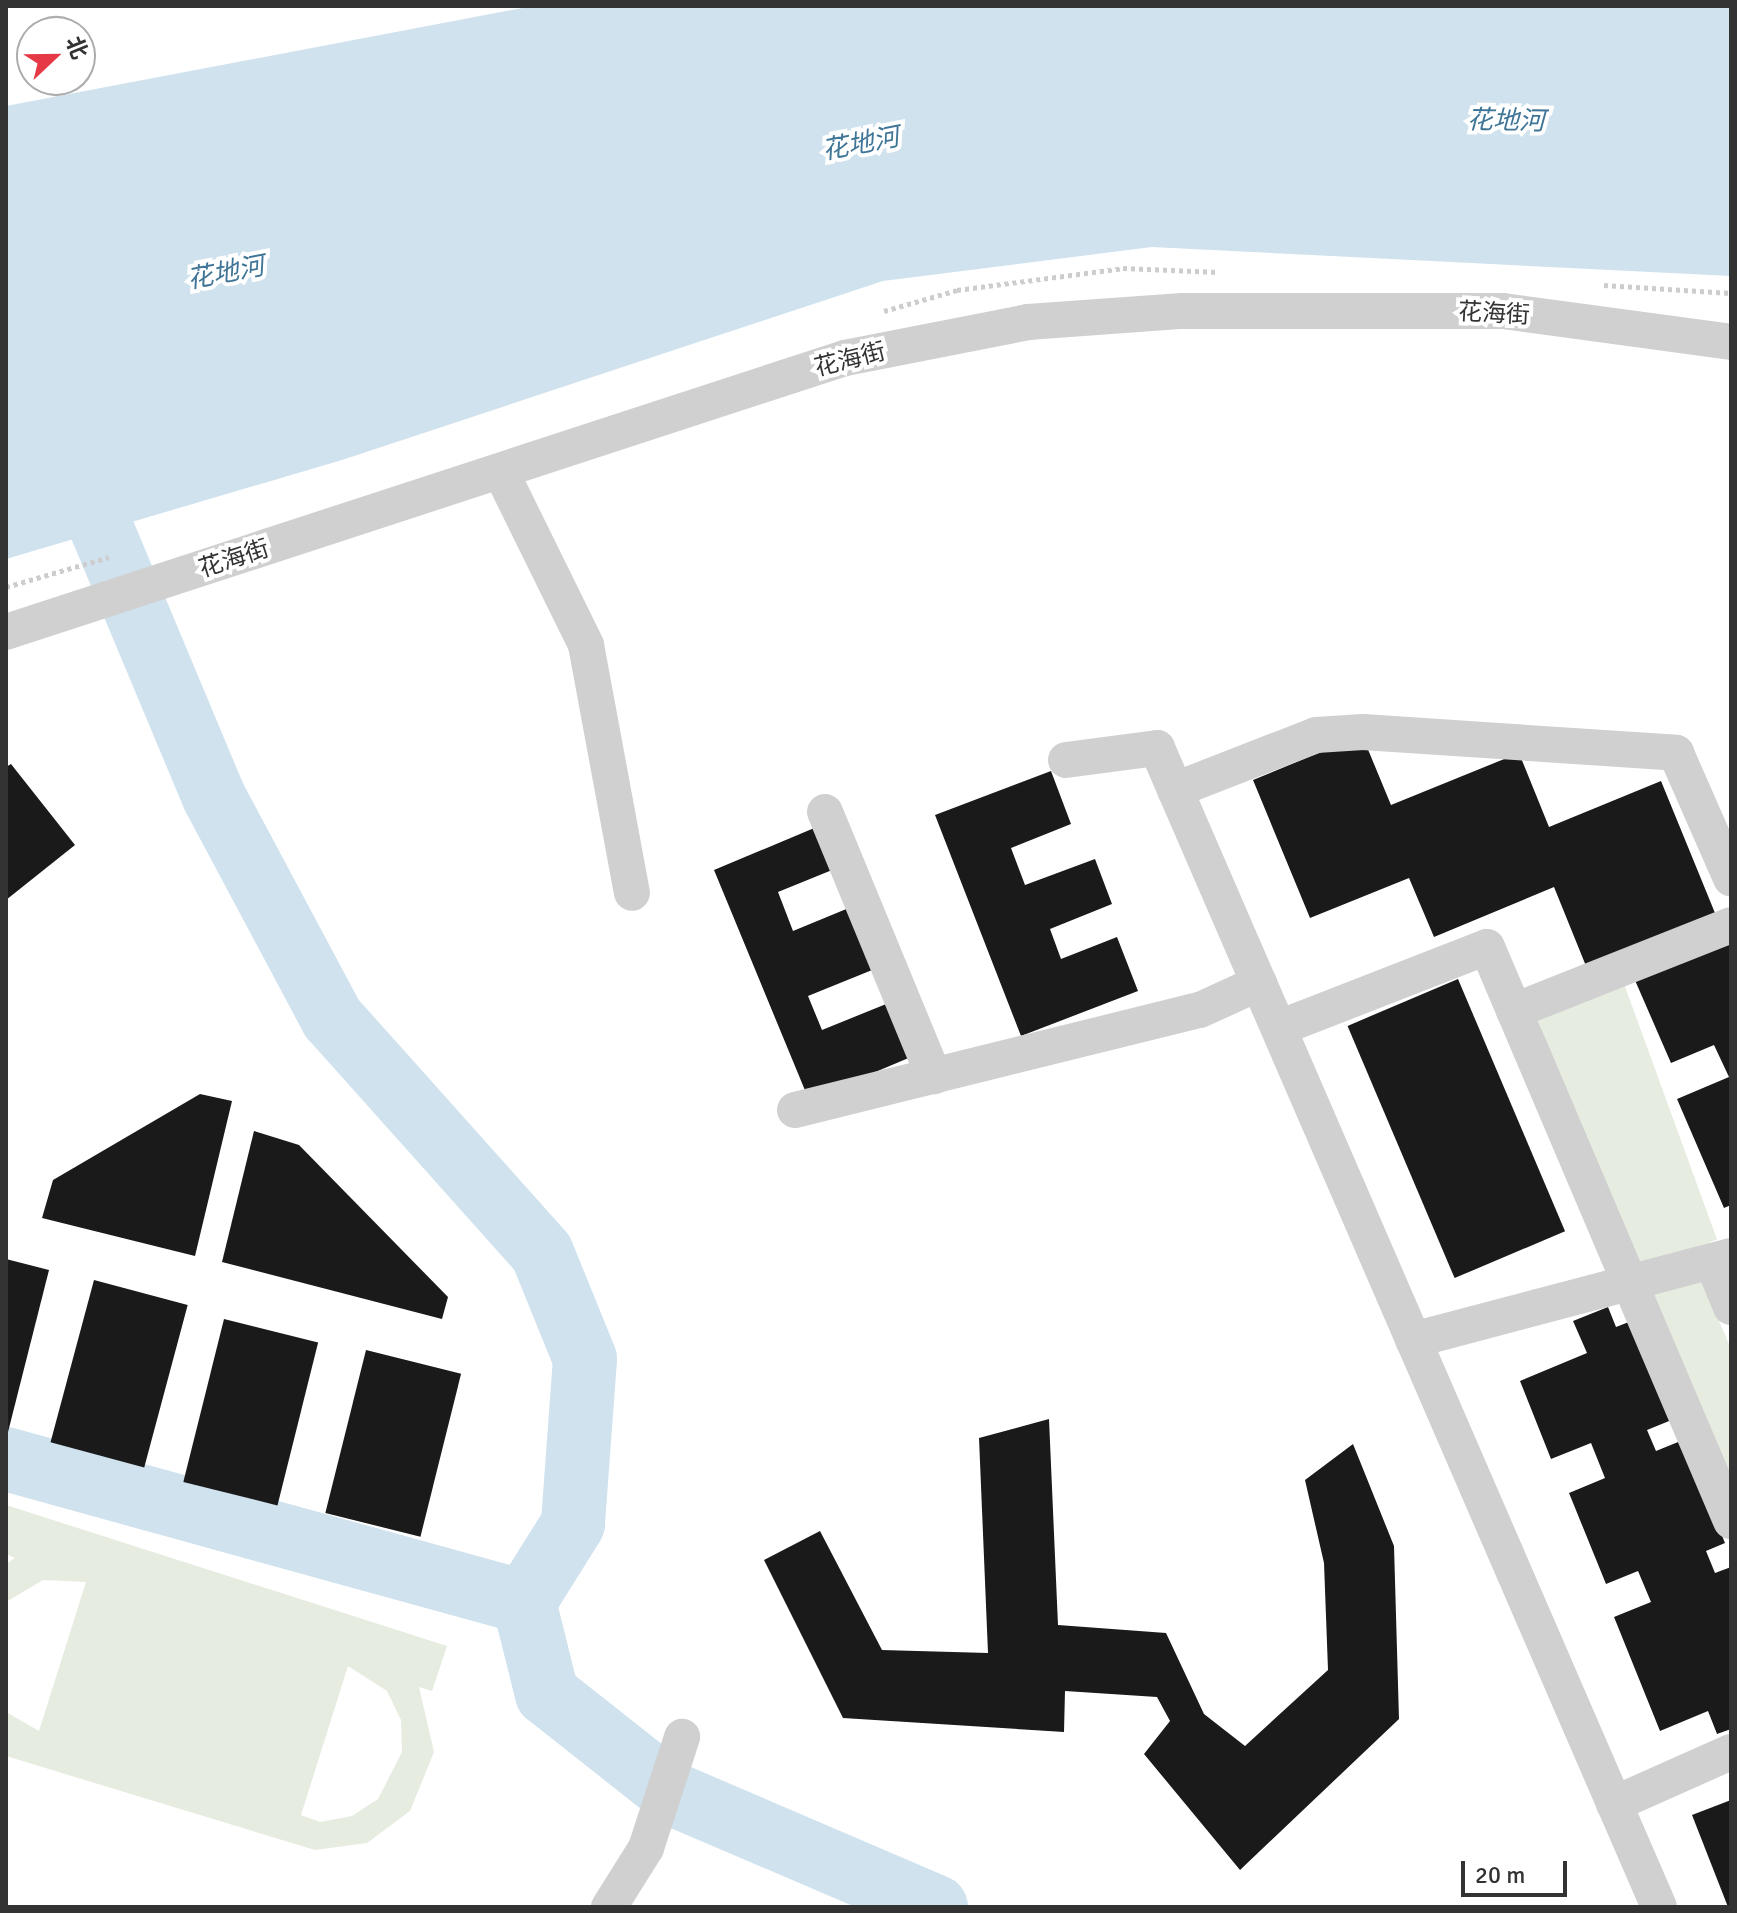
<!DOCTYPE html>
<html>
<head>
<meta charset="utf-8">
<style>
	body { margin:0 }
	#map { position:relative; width:1737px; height:1913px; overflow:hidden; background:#fff; font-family:Signika,"Noto Sans SC",sans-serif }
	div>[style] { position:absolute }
	.green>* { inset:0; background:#e6ecdf; transform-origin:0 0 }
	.water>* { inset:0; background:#cfe2ee }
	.river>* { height:64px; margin:-32px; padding:0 32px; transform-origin:32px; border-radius:32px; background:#cfe2ee }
	.building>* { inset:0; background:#1a1a1a; transform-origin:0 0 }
	.path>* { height:5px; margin-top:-2.5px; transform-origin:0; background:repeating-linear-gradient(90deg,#cdcdcd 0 4px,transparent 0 8px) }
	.minor>* { height:36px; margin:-18px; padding:0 18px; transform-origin:18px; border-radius:18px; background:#d0d0d0 }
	span { translate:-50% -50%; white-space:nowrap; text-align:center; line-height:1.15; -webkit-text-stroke:8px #fff; paint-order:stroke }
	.street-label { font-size:24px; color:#333 }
	.water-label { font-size:26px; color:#3f7597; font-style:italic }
	.frame { position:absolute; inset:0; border:8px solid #333; pointer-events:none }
	.north { position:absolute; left:16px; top:16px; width:80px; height:80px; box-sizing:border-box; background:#fff; border:2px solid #adadad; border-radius:50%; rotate:68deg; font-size:22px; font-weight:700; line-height:32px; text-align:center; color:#333 }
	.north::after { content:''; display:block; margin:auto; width:28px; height:36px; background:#e63946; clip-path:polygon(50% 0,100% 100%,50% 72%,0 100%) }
	.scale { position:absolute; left:1461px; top:1861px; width:106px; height:36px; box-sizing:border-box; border:4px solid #333; border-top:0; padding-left:10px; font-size:24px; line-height:28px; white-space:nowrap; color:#333; -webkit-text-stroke:6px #fff; paint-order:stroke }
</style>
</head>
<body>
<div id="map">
	<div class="green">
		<i style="left:1623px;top:981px;width:275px;height:93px;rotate:70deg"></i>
		<i style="clip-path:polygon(1701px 1278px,1731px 1349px,1731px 1489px,1650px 1293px)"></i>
		<i style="clip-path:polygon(evenodd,6px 1505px,447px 1646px,432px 1691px,419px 1687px,434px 1752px,410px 1811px,367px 1843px,315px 1850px,6px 1756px,6px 1712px,39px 1731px,86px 1582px,43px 1580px,6px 1602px,6px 1564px,15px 1558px,6px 1554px,6px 1505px,348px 1666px,387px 1691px,401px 1720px,402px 1752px,378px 1799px,352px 1816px,320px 1822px,301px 1815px,348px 1666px)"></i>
	</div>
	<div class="water">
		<i style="clip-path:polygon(533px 6px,1731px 6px,1731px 276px,1152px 247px,883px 281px,342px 460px,6px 559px,6px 106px)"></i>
	</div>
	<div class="river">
		<i style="left:68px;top:448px;width:378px;rotate:67.3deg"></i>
		<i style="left:214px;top:797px;width:251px;rotate:61.9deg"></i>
		<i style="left:332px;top:1018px;width:315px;rotate:48.2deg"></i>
		<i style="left:542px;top:1253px;width:114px;rotate:67.9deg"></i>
		<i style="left:585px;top:1359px;width:165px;rotate:94.2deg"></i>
		<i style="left:573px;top:1524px;width:92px;rotate:122.1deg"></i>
		<i style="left:524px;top:1602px;width:95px;rotate:76deg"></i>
		<i style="left:547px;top:1694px;width:163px;rotate:38.3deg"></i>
		<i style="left:675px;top:1795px;width:284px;rotate:23.2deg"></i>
		<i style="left:6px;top:1459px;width:537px;rotate:15.43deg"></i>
	</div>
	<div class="building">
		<i style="clip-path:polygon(1362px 735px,1391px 805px,1519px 753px,1549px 827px,1661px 781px,1715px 913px,1586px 966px,1554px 887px,1434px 937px,1409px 878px,1310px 918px,1253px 780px)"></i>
		<i style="clip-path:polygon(11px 764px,75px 845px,6px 900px,6px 767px)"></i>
		<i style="clip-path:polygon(1051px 771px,1071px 824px,1011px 848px,1025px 885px,1095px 859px,1112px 904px,1050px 929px,1061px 959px,1117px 937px,1138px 991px,1021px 1036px,935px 815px)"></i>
		<i style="clip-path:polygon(819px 826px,837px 868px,778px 892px,793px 931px,856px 905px,882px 966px,808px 996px,822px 1030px,896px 1000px,918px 1054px,809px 1100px,714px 870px)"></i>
		<i style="clip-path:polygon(1731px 936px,1731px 1205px,1724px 1208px,1677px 1099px,1729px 1077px,1714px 1045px,1671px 1063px,1634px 978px)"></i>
		<i style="left:1458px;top:979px;width:274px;height:120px;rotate:67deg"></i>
		<i style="clip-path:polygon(200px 1094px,232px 1101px,195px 1256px,42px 1218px,53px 1180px)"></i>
		<i style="clip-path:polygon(254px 1131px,299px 1145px,448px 1297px,442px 1319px,222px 1262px)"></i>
		<i style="clip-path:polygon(6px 1259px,49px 1270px,7px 1436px,6px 1436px)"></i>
		<i style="left:94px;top:1280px;width:97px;height:168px;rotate:15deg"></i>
		<i style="clip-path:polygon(1608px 1307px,1616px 1327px,1634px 1320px,1674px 1419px,1647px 1430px,1656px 1451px,1683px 1440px,1725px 1543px,1706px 1551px,1715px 1573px,1731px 1567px,1731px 1729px,1717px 1734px,1708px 1711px,1660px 1731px,1614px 1617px,1651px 1602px,1638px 1571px,1606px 1584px,1569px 1493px,1605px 1478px,1591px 1443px,1551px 1459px,1520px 1381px,1587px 1353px,1573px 1321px)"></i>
		<i style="left:224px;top:1319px;width:97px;height:168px;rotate:14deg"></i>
		<i style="left:366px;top:1350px;width:98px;height:168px;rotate:14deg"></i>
		<i style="clip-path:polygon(1049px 1419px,1058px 1625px,1166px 1633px,1204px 1714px,1245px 1746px,1328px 1670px,1324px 1563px,1305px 1480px,1353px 1444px,1394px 1546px,1399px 1719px,1240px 1870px,1144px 1754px,1170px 1721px,1157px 1697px,1065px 1691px,1064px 1732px,843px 1718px,764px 1560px,820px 1531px,882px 1650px,988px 1653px,979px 1438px)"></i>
		<i style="clip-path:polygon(1731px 1800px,1731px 1907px,1728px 1907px,1692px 1815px)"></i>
	</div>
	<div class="path">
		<i style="left:1604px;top:285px;width:127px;rotate:3.6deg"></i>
		<i style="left:884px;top:311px;width:76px;rotate:-16deg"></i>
		<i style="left:957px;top:290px;width:167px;rotate:-7.5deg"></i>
		<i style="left:1123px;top:268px;width:95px;rotate:2.4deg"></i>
		<i style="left:6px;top:587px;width:107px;rotate:-16.2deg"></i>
	</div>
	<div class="minor">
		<i style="left:501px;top:472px;width:193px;rotate:63.8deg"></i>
		<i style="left:586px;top:645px;width:252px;rotate:79.5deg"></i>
		<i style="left:6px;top:632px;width:883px;rotate:-18.09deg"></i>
		<i style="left:845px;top:358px;width:187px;rotate:-11.1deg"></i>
		<i style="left:1028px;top:322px;width:155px;rotate:-4.1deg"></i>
		<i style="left:1183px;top:311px;width:320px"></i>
		<i style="left:1503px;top:311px;width:230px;rotate:7.7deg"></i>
		<i style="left:1066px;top:760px;width:92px;rotate:-7.5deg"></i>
		<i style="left:1157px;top:748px;width:1263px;rotate:66.58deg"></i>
		<i style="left:1175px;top:790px;width:151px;rotate:-21.3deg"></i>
		<i style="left:1316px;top:735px;width:47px;rotate:-3.7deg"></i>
		<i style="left:1363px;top:732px;width:314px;rotate:3.8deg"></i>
		<i style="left:1676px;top:753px;width:137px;rotate:66.3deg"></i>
		<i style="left:825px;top:812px;width:286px;rotate:67.6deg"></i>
		<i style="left:1514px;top:1011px;width:233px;rotate:-21.6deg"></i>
		<i style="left:1279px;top:1028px;width:223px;rotate:-21.3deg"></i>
		<i style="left:1487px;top:947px;width:624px;rotate:66.97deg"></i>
		<i style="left:795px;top:1110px;width:417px;rotate:-13.9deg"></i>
		<i style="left:1200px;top:1010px;width:65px;rotate:-24.6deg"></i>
		<i style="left:1712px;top:1261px;width:50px;rotate:67.6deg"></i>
		<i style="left:1413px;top:1340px;width:329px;rotate:-14.8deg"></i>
		<i style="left:1614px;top:1804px;width:128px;rotate:-24deg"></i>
		<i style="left:609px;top:1907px;width:70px;rotate:-57.9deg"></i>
		<i style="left:646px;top:1848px;width:117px;rotate:-72deg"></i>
	</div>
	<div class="street-label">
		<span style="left:1494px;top:314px;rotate:3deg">花海街</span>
		<span style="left:850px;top:360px;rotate:-14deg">花海街</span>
		<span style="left:234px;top:559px;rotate:-18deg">花海街</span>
	</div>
	<div class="water-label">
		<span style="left:1506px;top:122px;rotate:1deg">花地河</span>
		<span style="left:861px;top:145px;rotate:-11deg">花地河</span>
		<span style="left:226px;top:274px;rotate:-11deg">花地河</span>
	</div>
	<div class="frame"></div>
	<div class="north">北</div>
	<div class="scale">20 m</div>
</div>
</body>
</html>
